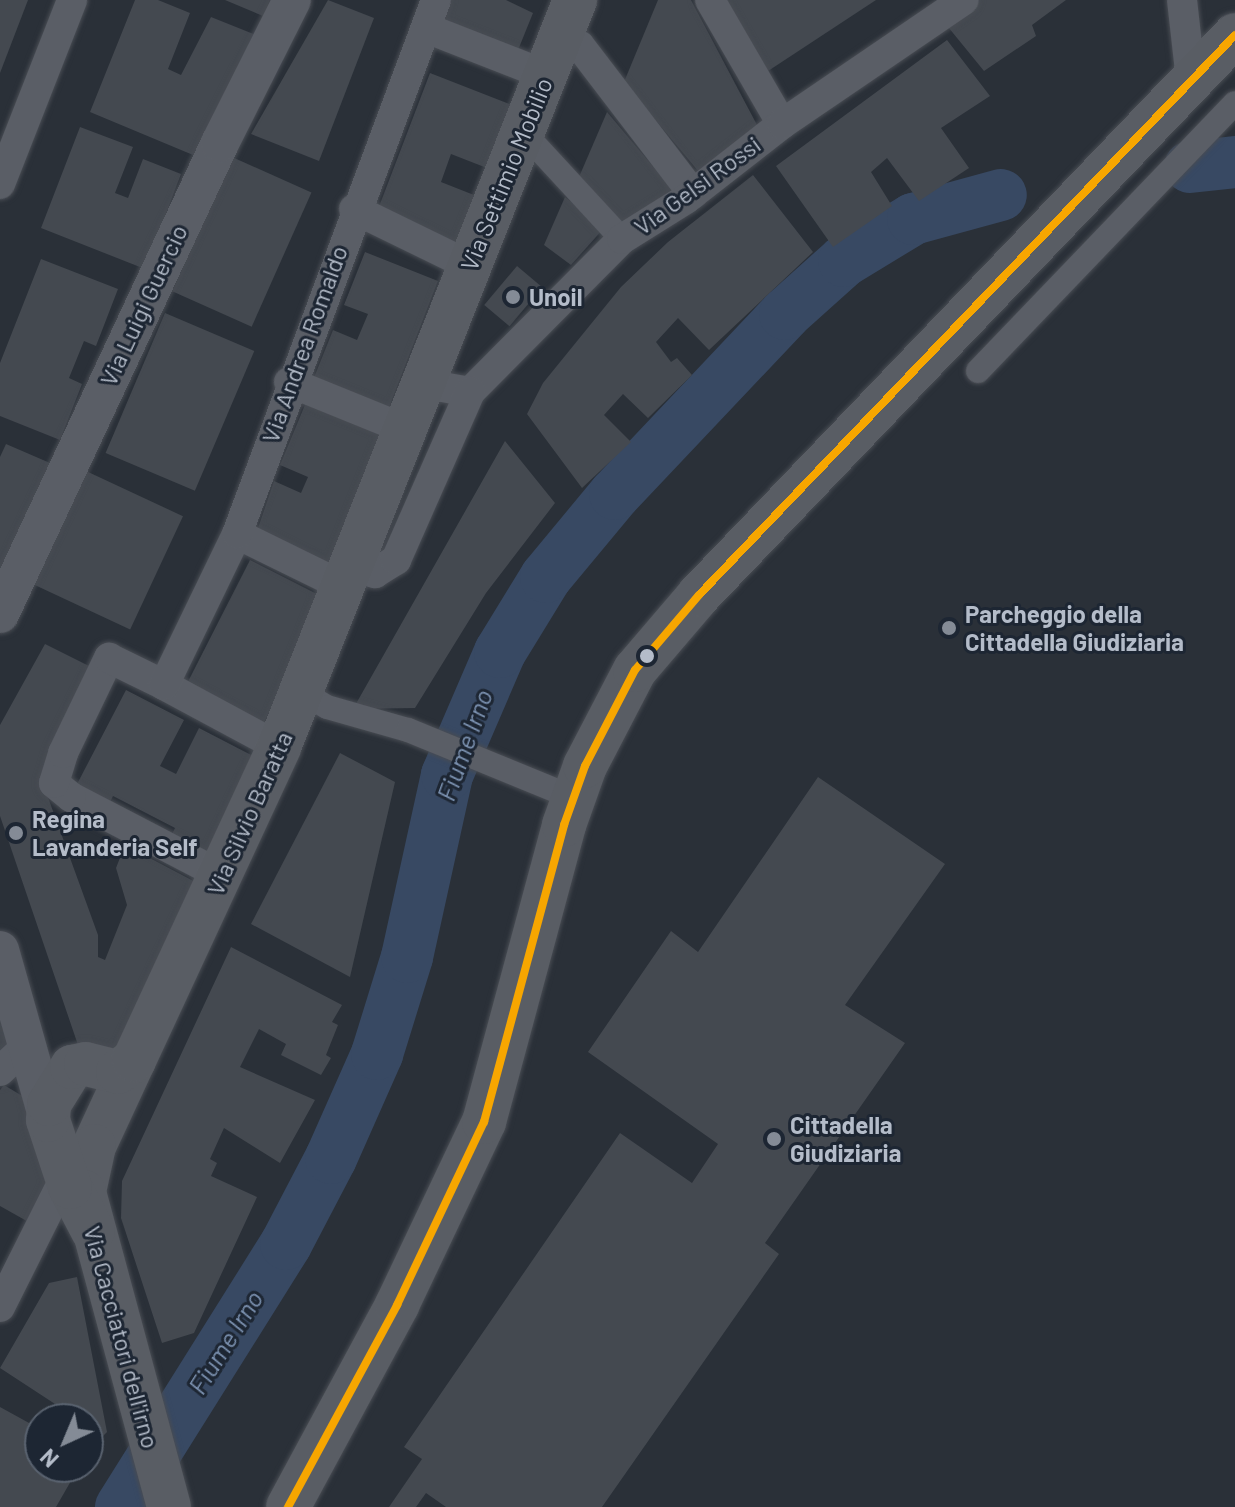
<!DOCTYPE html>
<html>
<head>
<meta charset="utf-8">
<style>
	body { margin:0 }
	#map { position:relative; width:1235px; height:1507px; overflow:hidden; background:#2a3038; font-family:Barlow,sans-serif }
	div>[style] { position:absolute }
	.river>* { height:52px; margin:-26px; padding:0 26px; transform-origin:26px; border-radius:26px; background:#384963 }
	.building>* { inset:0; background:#444950; transform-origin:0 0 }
	.roads { filter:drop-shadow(0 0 2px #484c53) drop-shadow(0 0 2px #484c53) }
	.pedestrian>* { height:24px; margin:-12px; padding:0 12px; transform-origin:12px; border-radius:12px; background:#5a5e66 }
	.minor>* { height:30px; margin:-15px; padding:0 15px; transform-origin:15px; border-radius:15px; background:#5a5e66 }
	.tertiary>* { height:38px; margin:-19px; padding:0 19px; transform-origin:19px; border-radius:19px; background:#5a5e66 }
	.secondary>* { height:44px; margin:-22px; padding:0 22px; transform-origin:22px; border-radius:22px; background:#595d64 }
	.bus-1>* { height:8px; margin:-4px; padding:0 4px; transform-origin:4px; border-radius:4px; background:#f7a600 }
	.dots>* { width:22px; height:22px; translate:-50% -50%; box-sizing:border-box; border:4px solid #1d2633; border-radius:50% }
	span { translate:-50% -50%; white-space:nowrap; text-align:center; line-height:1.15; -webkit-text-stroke:6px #1d2633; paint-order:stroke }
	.street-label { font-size:24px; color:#b4bcc9 }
	.poi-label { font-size:24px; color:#b4bcc9; font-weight:700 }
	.left { translate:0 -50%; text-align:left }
	.water-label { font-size:26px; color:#7c92b1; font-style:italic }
	.north { position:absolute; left:24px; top:1403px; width:80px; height:80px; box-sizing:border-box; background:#1d2633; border:2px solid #59626f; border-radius:50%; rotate:224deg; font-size:22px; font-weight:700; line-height:32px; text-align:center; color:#b4bcc9 }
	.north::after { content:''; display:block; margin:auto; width:28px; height:36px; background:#848b96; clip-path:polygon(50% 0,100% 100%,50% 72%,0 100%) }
</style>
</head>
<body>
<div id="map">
	<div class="river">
		<i style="left:1190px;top:167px;width:45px;rotate:-6.3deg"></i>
		<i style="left:121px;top:1507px;width:310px;rotate:-57.9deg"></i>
		<i style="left:286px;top:1244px;width:97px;rotate:-62.4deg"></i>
		<i style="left:331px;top:1158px;width:114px;rotate:-66.1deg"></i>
		<i style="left:377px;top:1054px;width:102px;rotate:-72.8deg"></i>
		<i style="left:407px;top:957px;width:186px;rotate:-77.6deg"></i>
		<i style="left:447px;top:775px;width:134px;rotate:-66.7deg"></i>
		<i style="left:500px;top:652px;width:88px;rotate:-58.5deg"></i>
		<i style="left:546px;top:577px;width:108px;rotate:-50.3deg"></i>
		<i style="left:615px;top:494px;width:248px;rotate:-46.6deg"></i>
		<i style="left:785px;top:314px;width:79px;rotate:-41.9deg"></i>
		<i style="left:844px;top:261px;width:81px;rotate:-31.3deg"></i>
		<i style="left:913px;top:219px;width:91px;rotate:-15.3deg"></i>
	</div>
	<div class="building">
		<i style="clip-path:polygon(0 0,28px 0,0 73px)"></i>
		<i style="clip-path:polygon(135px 0,158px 0,190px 13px,168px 69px,181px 75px,211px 17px,256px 35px,205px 160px,90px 112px)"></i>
		<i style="clip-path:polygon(225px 0,270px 0,263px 16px)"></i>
		<i style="clip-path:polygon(328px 0,374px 18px,319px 161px,251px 134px)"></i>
		<i style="clip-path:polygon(447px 0,506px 0,533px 13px,516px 55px,438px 23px)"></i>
		<i style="clip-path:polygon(658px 0,691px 0,757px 125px,698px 171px,624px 82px)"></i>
		<i style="clip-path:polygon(718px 0,876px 0,759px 77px)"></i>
		<i style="clip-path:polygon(977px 0,1066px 0,1032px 25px,1036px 36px,984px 71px,944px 22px)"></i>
		<i style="clip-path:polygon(947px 40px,990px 96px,941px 128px,969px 168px,919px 201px,887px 158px,871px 172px,892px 206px,833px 247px,776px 166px)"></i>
		<i style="clip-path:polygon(430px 73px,517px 107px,492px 170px,451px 154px,441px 182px,479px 197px,459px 249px,375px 217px)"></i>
		<i style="clip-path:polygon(607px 112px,672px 189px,622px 232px,579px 177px)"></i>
		<i style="clip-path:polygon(80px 127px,133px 147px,115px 193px,128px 198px,143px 159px,181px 174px,145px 269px,41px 228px)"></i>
		<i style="left:232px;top:157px;width:87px;height:147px;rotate:24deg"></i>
		<i style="clip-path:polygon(753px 175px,813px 252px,709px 350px,678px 318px,656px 342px,671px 362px,677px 358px,692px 375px,648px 418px,623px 394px,604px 415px,631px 442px,582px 488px,527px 414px,543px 383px,621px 287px,668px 242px)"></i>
		<i style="clip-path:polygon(565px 197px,604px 228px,571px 265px,544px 245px)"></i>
		<i style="clip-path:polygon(365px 252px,438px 281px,386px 415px,311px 385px,333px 330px,357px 340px,368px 314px,344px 305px)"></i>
		<i style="clip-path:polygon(41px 259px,118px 289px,96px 346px,84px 341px,69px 378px,82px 384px,60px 440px,0 416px,0 363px)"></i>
		<i style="left:517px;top:266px;width:33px;height:51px;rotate:40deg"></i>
		<i style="left:165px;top:313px;width:97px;height:152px;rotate:23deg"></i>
		<i style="clip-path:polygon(307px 400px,391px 432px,335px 567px,257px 531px,274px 481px,301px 493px,308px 477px,280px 465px)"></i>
		<i style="clip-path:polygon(505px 441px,555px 503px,486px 593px,415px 708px,353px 709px)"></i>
		<i style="clip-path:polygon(6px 444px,57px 466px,0 590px,0 457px)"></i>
		<i style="left:86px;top:471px;width:107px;height:125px;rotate:25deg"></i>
		<i style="left:250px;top:560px;width:86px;height:146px;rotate:27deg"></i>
		<i style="clip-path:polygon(45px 644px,95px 669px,41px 778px,98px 935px,98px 957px,105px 960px,127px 905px,116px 868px,125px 845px,201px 885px,108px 1063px,79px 1048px,0 816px,0 725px)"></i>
		<i style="clip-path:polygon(126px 690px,184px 720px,160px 766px,176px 774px,199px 728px,259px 759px,207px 860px,169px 840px,175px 828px,113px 796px,108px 806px,75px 788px)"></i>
		<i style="clip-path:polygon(340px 753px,395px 782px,350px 977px,251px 924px)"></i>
		<i style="clip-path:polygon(818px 777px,945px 864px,845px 1005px,905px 1043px,765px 1243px,779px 1254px,602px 1507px,446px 1507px,426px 1493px,416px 1507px,389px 1507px,422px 1459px,404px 1447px,620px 1133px,692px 1183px,718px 1144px,588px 1052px,671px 931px,698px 952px)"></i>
		<i style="clip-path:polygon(231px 947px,342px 1005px,332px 1022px,338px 1025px,326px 1055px,331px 1058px,321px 1075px,281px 1055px,286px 1044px,259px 1029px,240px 1067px,315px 1100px,280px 1163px,224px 1128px,210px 1159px,217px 1163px,211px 1176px,257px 1197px,194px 1333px,162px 1343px,121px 1218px,122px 1181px)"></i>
		<i style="clip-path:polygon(0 983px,15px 1039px,0 1055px)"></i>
		<i style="clip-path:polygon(4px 1085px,34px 1103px,54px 1170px,32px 1224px,0 1206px,0 1090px)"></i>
		<i style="clip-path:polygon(77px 1277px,107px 1432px,103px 1436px,88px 1426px,88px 1419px,78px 1419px,0 1368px,49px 1283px)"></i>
		<i style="clip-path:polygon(0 1407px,40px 1429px,40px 1467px,79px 1467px,56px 1507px,0 1507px)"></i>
	</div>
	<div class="roads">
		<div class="pedestrian">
			<i style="left:525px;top:134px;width:143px;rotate:47.3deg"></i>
			<i style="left:978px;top:371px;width:371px;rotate:-46.2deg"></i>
			<i style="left:302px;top:692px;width:29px;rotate:31deg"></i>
			<i style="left:327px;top:707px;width:84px;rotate:15.9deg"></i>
			<i style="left:408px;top:730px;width:179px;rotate:22.3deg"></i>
		</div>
		<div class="minor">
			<i style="left:710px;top:0;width:143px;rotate:59.9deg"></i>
			<i style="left:1182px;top:0;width:81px;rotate:83.6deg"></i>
			<i style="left:426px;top:28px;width:129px;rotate:21.4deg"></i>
			<i style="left:560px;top:36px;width:22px;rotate:27deg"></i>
			<i style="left:580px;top:46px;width:186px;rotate:52.6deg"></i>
			<i style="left:0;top:184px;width:198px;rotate:-68.6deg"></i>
			<i style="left:354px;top:209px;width:128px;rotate:26deg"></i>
			<i style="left:432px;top:356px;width:14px;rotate:94deg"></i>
			<i style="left:431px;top:370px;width:20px;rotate:57deg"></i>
			<i style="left:442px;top:387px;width:28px;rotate:10deg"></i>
			<i style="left:470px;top:392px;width:216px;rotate:-45.2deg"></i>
			<i style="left:622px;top:239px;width:75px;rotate:-32deg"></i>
			<i style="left:686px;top:199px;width:122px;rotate:-38deg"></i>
			<i style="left:782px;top:124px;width:220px;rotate:-34.3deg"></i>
			<i style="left:289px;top:382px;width:125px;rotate:22.1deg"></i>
			<i style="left:237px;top:534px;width:118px;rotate:26.1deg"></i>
			<i style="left:353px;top:561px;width:8px;rotate:67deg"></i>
			<i style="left:356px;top:568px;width:20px;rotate:15deg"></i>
			<i style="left:375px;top:573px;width:25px;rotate:-32deg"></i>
			<i style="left:396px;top:560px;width:184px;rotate:-66.2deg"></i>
			<i style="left:164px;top:685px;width:131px;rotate:28.3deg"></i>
			<i style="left:221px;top:875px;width:169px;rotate:-152.5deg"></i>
			<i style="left:71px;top:797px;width:22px;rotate:-141deg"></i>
			<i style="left:54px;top:783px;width:31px;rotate:-73deg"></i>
			<i style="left:63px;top:753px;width:106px;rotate:-64.2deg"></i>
			<i style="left:109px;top:658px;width:61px;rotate:26.1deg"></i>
			<i style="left:164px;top:685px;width:168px;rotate:-64.2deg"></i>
			<i style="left:237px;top:534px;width:570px;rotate:-69.56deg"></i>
			<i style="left:0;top:1071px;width:35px;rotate:-43deg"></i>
			<i style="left:0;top:1307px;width:148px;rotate:-63.4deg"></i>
		</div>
		<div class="tertiary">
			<i style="left:0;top:614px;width:520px;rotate:-64.96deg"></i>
			<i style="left:220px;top:143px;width:160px;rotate:-63.3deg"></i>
			<i style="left:0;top:950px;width:177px;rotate:74.2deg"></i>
		</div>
		<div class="secondary">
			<i style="left:134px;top:1060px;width:95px;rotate:114.9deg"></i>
			<i style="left:94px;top:1146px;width:47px;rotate:102.3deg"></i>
			<i style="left:84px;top:1192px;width:326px;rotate:74.9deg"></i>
			<i style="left:93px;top:1231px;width:50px;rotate:-117.6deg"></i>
			<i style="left:70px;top:1187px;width:71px;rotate:-108.2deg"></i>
			<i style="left:48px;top:1120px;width:16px;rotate:-86deg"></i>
			<i style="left:49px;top:1104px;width:44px;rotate:-58.1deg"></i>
			<i style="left:72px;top:1067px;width:14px;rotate:-12deg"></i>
			<i style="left:86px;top:1064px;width:33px;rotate:14deg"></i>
			<i style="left:118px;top:1072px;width:20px;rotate:-37deg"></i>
			<i style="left:134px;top:1060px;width:345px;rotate:-65.1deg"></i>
			<i style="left:279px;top:747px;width:804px;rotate:-68.38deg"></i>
			<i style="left:288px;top:1507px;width:230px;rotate:-61.6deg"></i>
			<i style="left:397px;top:1305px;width:203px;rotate:-64.6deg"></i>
			<i style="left:484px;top:1122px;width:308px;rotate:-74.9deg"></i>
			<i style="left:564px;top:825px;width:63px;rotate:-70.4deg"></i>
			<i style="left:585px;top:766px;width:108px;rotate:-62.5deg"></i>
			<i style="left:635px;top:670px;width:99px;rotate:-49.5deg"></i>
			<i style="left:699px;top:595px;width:775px;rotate:-46.25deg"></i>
		</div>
	</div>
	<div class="bus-1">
		<i style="left:288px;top:1507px;width:230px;rotate:-61.6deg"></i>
		<i style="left:397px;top:1305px;width:203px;rotate:-64.6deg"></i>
		<i style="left:484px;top:1122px;width:308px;rotate:-74.9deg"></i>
		<i style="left:564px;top:825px;width:63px;rotate:-70.4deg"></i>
		<i style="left:585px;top:766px;width:108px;rotate:-62.5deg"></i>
		<i style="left:635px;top:670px;width:99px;rotate:-49.5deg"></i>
		<i style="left:699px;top:595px;width:775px;rotate:-46.25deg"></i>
	</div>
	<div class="dots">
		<i style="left:513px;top:297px;background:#848b96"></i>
		<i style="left:949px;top:628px;background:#848b96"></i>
		<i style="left:647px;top:656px;background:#b4bcc9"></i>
		<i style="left:16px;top:833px;background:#848b96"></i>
		<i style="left:774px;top:1139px;background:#848b96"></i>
	</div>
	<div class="street-label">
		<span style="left:506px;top:174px;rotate:-68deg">Via Settimio Mobilio</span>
		<span style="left:697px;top:185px;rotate:-36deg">Via Gelsi Rossi</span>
		<span style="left:143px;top:305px;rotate:-65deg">Via Luigi Guercio</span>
		<span style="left:304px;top:344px;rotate:-70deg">Via Andrea Romaldo</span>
		<span style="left:249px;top:813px;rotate:-66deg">Via Silvio Baratta</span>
		<span style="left:122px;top:1337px;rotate:75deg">Via Cacciatori dell'irno</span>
	</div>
	<div class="poi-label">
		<span class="left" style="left:529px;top:297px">Unoil</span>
		<span class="left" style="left:965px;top:628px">Parcheggio della<br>Cittadella Giudiziaria</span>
		<span class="left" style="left:32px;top:833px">Regina<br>Lavanderia Self</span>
		<span class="left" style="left:790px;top:1139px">Cittadella<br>Giudiziaria</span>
	</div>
	<div class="water-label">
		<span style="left:464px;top:745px;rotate:-70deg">Fiume Irno</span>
		<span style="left:225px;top:1342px;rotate:-58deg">Fiume Irno</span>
	</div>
	<div class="north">N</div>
</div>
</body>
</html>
